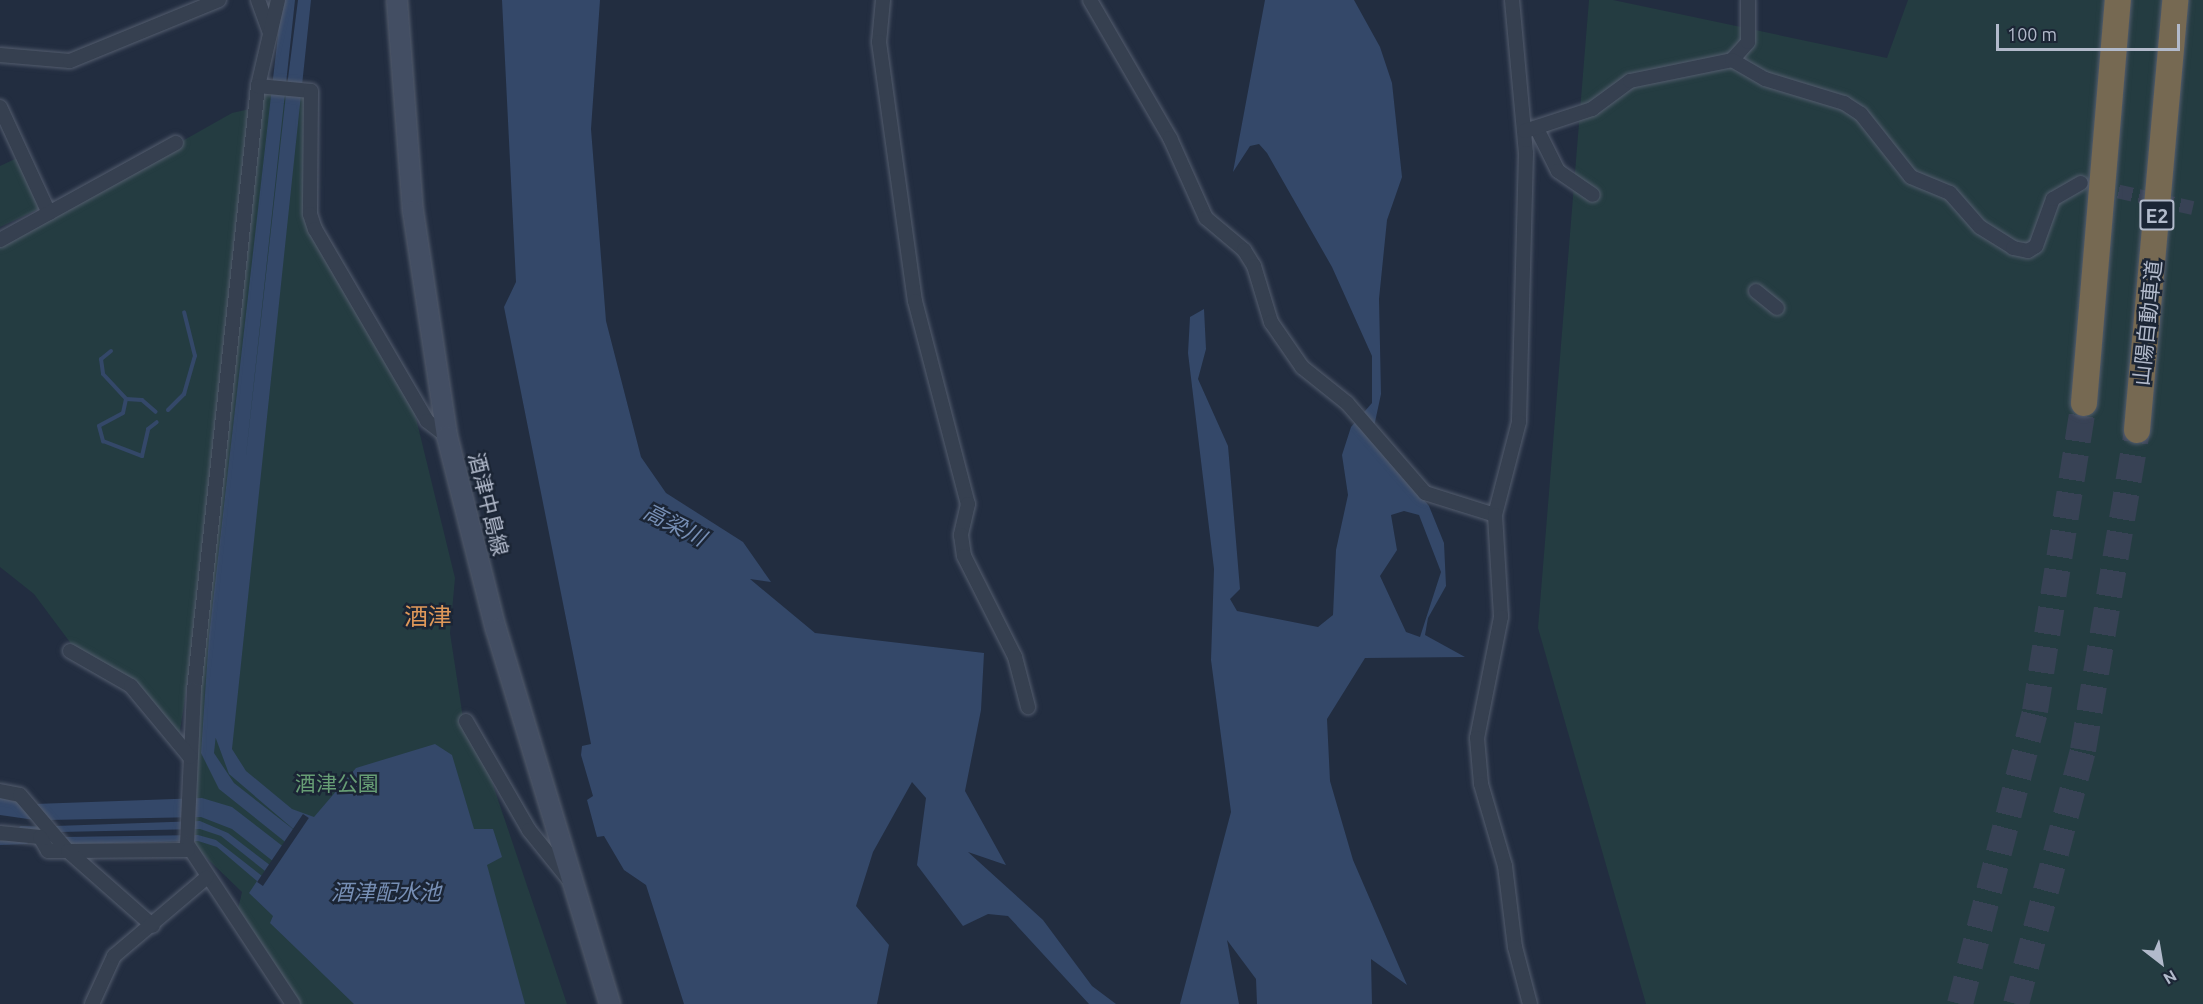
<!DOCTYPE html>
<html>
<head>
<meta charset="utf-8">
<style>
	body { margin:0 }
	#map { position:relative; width:2203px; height:1004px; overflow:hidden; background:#222d40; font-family:Ubuntu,"Noto Sans JP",sans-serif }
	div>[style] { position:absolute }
	.green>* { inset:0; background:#243c41 }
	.water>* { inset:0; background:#344869 }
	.pier>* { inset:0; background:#222d40; transform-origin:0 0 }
	.stream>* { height:4px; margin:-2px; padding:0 2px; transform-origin:2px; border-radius:2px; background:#344869 }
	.minor-tunnel>* { height:14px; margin-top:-7px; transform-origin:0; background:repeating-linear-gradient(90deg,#384255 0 14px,transparent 0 21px) }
	.motorway-tunnel>* { height:26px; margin-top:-13px; transform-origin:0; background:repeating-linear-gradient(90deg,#384255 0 26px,transparent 0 39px) }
	.roads { filter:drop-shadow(0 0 2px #545d6e) drop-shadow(0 0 2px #545d6e) }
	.minor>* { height:14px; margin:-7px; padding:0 7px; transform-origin:7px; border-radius:7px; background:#364050 }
	.secondary>* { height:20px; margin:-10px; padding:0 10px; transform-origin:10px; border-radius:10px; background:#434e63 }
	.motorway>* { height:26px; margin:-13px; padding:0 13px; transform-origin:13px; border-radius:13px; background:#766952 }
	span { translate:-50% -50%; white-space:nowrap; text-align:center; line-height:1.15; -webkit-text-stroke:5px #1b2535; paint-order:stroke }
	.shield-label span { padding:2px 4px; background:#1b2535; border:2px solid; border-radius:4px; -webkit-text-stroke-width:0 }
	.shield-label { font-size:20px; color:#b2bacb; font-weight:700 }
	.street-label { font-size:21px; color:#b2bacb }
	.park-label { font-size:21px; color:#679e75 }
	.water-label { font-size:22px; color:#778fb5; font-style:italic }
	.quarter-label { font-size:24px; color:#df9859 }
	.north { position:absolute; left:2131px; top:932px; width:60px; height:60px; -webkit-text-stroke:4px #1b2535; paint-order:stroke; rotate:149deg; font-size:16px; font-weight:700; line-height:24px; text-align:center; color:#b2bacb }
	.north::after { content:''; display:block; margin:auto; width:21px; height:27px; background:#b2bacb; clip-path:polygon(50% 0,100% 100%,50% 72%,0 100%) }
	.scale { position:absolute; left:1996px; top:24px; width:184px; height:27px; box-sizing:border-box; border:3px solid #b2bacb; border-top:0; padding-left:8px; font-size:18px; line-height:21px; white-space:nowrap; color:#b2bacb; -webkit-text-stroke:4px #1b2535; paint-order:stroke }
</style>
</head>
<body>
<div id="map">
	<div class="green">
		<i style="clip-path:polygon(1589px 0,1613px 0,1887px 58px,1908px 0,2203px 0,2203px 1004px,1646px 1004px,1538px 628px)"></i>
		<i style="clip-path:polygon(262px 92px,306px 94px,307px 214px,414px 410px,455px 578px,450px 633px,463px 718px,489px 773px,567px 1004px,299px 1004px,238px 909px,242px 892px,192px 844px,198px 698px)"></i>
		<i style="clip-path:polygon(250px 109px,195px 635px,179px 737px,154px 704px,72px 645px,34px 594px,0 567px,0 244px,232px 113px)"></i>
		<i style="clip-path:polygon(17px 158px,39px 209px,0 227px,0 166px)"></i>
	</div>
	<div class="water">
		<i style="clip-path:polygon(282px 0,295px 0,214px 753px,234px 783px,298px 833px,229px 774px,215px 736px,286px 94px,298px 0,311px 0,232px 749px,246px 771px,292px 809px,314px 817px,356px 768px,435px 744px,452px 755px,474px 829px,493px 829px,502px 857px,487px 865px,525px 1004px,354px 1004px,270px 923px,273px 916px,249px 893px,257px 881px,217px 847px,198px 841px,69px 844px,64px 837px,198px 835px,216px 840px,262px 876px,265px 871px,221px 836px,200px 829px,59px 832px,55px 826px,200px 821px,228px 833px,271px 866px,274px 862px,232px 829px,201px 817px,48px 820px,35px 804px,202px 798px,232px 807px,285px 848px,289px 845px,219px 789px,201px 753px,209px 636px)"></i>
		<i style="clip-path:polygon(502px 0,600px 0,591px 129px,606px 321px,641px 457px,666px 493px,743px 542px,771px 582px,750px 579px,815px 633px,984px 653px,981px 710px,965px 791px,1006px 865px,968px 852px,1043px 920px,1092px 986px,1116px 1004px,1089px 1004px,1008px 916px,988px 914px,963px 926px,917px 865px,926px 798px,912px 782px,873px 852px,856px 906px,889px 945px,877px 1004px,684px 1004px,646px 885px,624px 870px,604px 836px,597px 837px,587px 800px,593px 796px,581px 755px,582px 746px,591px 744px,504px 307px,516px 282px)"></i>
		<i style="clip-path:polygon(evenodd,1265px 0,1354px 0,1380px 47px,1392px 83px,1402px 177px,1387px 220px,1379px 299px,1381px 394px,1372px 436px,1429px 506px,1444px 543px,1446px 586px,1428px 618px,1425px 635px,1465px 657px,1365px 658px,1327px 719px,1330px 781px,1353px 860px,1407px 985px,1371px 959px,1372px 1004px,1257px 1004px,1256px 979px,1227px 940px,1239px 1004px,1180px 1004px,1231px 812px,1211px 660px,1214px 569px,1188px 353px,1190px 317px,1204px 309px,1206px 349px,1198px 379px,1228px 446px,1240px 589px,1230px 599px,1237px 611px,1318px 627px,1333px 615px,1336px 550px,1348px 495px,1342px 455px,1351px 427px,1372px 403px,1372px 356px,1332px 267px,1267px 153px,1259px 144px,1250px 146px,1233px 172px,1265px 0,1404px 511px,1419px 515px,1441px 572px,1420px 637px,1406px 632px,1380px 576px,1397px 550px,1391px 515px,1404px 511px)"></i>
		<i style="clip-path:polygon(0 798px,17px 802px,35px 820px,0 815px)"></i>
	</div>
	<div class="pier">
		<i style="left:303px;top:814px;width:7px;height:82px;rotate:34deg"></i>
	</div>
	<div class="stream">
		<i style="left:111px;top:351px;width:13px;rotate:141deg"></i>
		<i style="left:101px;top:359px;width:15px;rotate:82deg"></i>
		<i style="left:103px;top:374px;width:34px;rotate:47deg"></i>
		<i style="left:126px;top:399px;width:16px;rotate:4deg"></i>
		<i style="left:142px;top:400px;width:18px;rotate:41deg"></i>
		<i style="left:126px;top:399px;width:14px;rotate:102deg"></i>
		<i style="left:123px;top:413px;width:27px;rotate:152deg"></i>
		<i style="left:99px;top:426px;width:16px;rotate:75deg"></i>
		<i style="left:103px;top:441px;width:42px;rotate:21deg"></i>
		<i style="left:142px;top:456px;width:28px;rotate:-77deg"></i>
		<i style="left:148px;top:429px;width:11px;rotate:-38deg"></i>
		<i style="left:168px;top:410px;width:23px;rotate:-45deg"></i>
		<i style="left:184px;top:394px;width:40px;rotate:-74deg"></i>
		<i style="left:195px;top:356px;width:45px;rotate:-104deg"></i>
		<i style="left:21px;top:828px;width:23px;rotate:2deg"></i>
		<i style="left:0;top:843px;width:26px;rotate:-2deg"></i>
	</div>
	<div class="minor-tunnel">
		<i style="left:2098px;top:187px;width:97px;rotate:12.5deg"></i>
	</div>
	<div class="motorway-tunnel">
		<i style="left:1960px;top:1004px;width:302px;rotate:-75.6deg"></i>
		<i style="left:2035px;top:711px;width:312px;rotate:-81deg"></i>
		<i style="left:2016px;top:1004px;width:263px;rotate:-75.2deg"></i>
		<i style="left:2083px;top:750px;width:325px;rotate:-80.4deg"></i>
	</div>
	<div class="roads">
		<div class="minor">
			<i style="left:258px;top:0;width:33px;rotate:70deg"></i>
			<i style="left:278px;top:0;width:88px;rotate:103.1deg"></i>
			<i style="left:258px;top:86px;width:607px;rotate:96.05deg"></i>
			<i style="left:194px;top:690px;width:154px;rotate:92.6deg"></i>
			<i style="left:187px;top:844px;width:192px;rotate:56.5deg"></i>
			<i style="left:883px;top:0;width:42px;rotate:95.4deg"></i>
			<i style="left:879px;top:42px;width:261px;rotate:82.1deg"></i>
			<i style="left:915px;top:301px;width:210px;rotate:75.4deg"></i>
			<i style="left:968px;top:504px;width:32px;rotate:103deg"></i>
			<i style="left:961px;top:535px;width:21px;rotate:82deg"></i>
			<i style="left:964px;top:556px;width:113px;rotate:63.2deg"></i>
			<i style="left:1015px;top:657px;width:52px;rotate:75.4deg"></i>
			<i style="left:1090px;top:0;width:160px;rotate:59.9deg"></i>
			<i style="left:1170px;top:138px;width:88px;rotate:65.8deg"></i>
			<i style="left:1206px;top:218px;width:50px;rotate:40.1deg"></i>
			<i style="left:1244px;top:250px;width:19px;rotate:58deg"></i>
			<i style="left:1254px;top:266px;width:59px;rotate:73.1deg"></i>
			<i style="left:1271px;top:322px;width:55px;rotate:55.4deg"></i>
			<i style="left:1302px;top:367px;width:58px;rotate:38.7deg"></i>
			<i style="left:1347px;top:403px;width:119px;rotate:49.1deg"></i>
			<i style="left:1425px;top:493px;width:73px;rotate:17.4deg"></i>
			<i style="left:1512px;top:0;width:154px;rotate:84.8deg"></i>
			<i style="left:1526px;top:153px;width:269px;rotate:91.5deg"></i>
			<i style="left:1519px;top:422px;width:96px;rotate:104.5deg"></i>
			<i style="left:1495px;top:515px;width:102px;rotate:86.6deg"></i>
			<i style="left:1501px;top:617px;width:123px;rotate:101.2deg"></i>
			<i style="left:1477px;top:738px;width:46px;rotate:85deg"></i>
			<i style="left:1481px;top:784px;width:85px;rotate:73.7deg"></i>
			<i style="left:1505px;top:866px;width:82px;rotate:83deg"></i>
			<i style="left:1515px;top:947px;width:59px;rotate:75.3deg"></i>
			<i style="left:0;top:55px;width:70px;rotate:4.9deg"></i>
			<i style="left:70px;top:61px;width:161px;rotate:-22.3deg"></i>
			<i style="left:1732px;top:60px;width:24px;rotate:-48deg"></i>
			<i style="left:1748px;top:42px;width:42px;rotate:-90deg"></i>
			<i style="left:258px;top:86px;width:53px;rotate:5.4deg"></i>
			<i style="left:311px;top:91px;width:123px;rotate:90.5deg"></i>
			<i style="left:310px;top:214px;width:16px;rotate:72deg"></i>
			<i style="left:315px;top:229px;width:222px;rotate:59.7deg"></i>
			<i style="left:427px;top:421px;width:25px;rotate:37deg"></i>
			<i style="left:0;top:107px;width:117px;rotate:65.2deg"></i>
			<i style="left:1537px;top:129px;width:47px;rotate:63.4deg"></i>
			<i style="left:1558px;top:171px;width:42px;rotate:34.4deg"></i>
			<i style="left:1525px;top:131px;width:71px;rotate:-18.2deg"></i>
			<i style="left:1592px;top:109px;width:47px;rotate:-36.4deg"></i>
			<i style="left:1630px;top:81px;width:104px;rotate:-11.6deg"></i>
			<i style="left:1732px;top:60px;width:38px;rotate:30deg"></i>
			<i style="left:1765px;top:79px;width:83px;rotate:16.9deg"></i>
			<i style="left:1844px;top:103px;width:20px;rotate:33deg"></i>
			<i style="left:1861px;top:114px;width:80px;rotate:51.6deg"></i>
			<i style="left:1911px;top:177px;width:42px;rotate:22.3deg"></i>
			<i style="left:1950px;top:193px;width:45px;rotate:48.6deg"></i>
			<i style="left:1980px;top:227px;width:39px;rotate:32deg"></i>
			<i style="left:2013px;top:248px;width:15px;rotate:11deg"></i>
			<i style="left:2028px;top:251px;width:9px;rotate:-32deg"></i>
			<i style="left:2036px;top:246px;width:50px;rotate:-70.1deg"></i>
			<i style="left:2053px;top:199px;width:32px;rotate:-30deg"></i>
			<i style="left:0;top:240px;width:201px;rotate:-28.9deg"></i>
			<i style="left:1756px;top:291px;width:27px;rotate:39deg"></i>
			<i style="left:70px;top:651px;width:70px;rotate:29.8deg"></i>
			<i style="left:131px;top:686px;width:92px;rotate:50.3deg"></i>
			<i style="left:466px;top:721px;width:126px;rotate:60deg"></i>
			<i style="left:529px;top:830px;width:65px;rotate:51.2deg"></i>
			<i style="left:0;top:791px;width:20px;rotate:11deg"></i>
			<i style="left:20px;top:795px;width:74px;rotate:49.4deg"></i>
			<i style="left:68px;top:851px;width:120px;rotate:-0.5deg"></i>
			<i style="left:0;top:833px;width:40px;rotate:5.7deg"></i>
			<i style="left:40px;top:837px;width:16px;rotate:60deg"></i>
			<i style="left:48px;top:851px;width:20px"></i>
			<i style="left:68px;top:851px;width:113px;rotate:41.4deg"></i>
			<i style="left:92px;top:1004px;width:53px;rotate:-65.4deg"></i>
			<i style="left:114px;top:956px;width:121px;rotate:-40.3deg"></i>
		</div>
		<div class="secondary">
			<i style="left:397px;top:0;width:212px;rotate:85.7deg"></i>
			<i style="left:413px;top:211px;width:228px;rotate:81.4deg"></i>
			<i style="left:447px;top:436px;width:199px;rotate:75.8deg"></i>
			<i style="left:496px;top:629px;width:392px;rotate:73.1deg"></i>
		</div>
		<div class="motorway">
			<i style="left:2084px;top:403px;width:404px;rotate:-85.2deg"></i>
			<i style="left:2137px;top:430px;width:432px;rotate:-84.9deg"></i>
		</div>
	</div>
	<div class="shield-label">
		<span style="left:2157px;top:215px">E2</span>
	</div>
	<div class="street-label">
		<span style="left:2147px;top:323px;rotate:-84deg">山陽自動車道</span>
		<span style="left:489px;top:504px;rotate:76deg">酒津中島線</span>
	</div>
	<div class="park-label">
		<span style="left:337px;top:783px">酒津公園</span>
	</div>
	<div class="water-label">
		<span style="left:675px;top:524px;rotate:27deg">高梁川</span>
		<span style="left:386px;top:892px">酒津配水池</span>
	</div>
	<div class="quarter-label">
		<span style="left:428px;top:617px">酒津</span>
	</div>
	<div class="north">N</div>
	<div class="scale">100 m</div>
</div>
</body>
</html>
